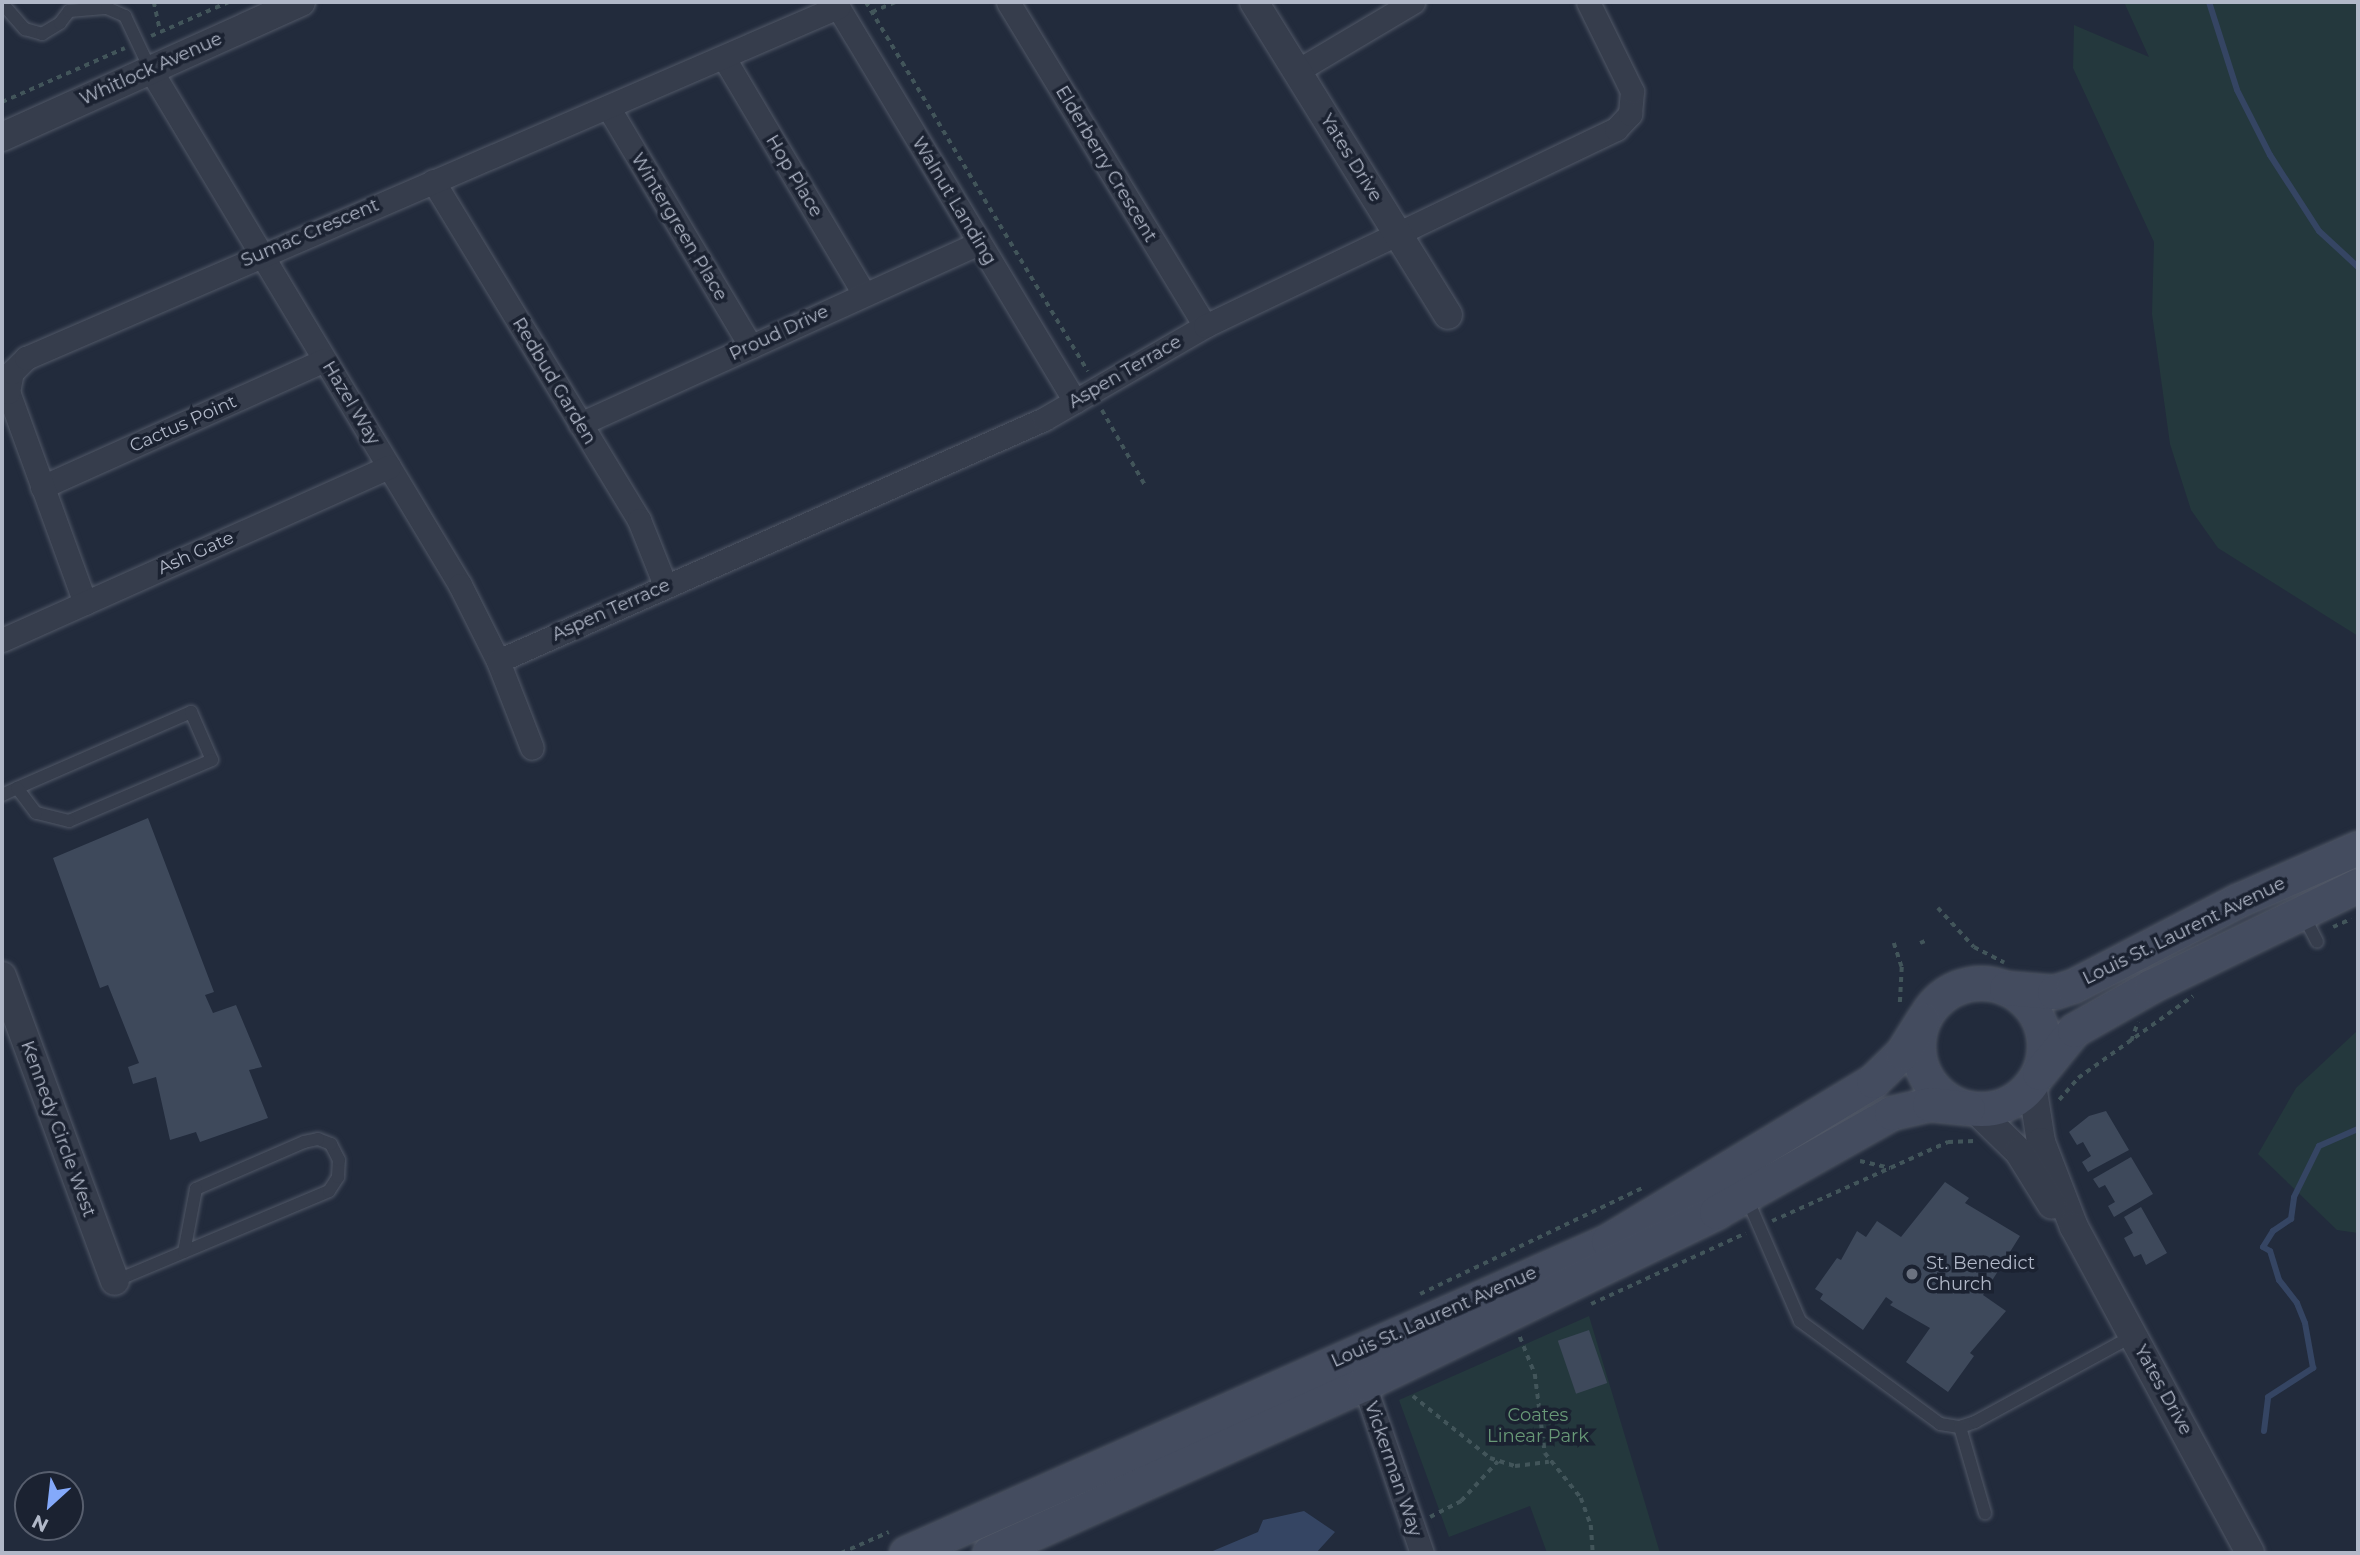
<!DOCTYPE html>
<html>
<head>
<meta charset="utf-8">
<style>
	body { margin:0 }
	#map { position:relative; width:2360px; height:1555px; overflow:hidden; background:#222b3c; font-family:Montserrat,sans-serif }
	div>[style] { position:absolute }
	.green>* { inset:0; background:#24383d }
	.water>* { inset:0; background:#354563 }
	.stream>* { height:6px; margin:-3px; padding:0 3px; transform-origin:3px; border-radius:3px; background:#354563 }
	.building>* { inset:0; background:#3e495b; transform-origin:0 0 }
	.path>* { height:3.5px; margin-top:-1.75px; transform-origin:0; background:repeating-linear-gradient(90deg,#42555a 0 5px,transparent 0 10px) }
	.roads { filter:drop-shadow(0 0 2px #515867) drop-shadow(0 0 2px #515867) }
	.service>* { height:12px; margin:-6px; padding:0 6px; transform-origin:6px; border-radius:6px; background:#363d4c }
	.minor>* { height:23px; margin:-11.5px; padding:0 11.5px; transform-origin:11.5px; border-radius:11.5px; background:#363d4c }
	.tertiary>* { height:28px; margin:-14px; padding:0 14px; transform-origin:14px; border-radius:14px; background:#363d4c }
	.secondary>* { height:33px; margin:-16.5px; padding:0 16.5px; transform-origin:16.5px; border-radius:16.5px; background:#444c5f }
	.secondary>.ring { margin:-16.5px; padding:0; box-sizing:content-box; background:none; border:33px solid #444c5f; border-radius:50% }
	.dots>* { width:19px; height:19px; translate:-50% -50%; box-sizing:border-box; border:4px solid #1b2231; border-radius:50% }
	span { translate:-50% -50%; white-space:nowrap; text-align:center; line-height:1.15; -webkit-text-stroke:7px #1b2231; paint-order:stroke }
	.street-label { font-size:18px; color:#b1b8c8 }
	.poi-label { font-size:18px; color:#b1b8c8 }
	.left { translate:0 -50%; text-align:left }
	.park-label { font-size:18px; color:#689977 }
	.frame { position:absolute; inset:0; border:4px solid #b1b8c8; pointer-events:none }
	.north { position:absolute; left:14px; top:1471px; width:70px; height:70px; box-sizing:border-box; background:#1b2231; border:2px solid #575e6d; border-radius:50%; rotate:207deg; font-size:19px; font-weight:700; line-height:28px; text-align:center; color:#b1b8c8 }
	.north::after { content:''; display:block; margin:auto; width:24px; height:32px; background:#84a9fa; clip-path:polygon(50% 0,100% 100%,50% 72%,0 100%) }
</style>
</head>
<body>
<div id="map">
	<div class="green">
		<i style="clip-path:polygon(2124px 2px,2358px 2px,2358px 636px,2218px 548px,2191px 510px,2170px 444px,2152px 314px,2154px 242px,2073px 68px,2074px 25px,2149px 57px)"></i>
		<i style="clip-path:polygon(2358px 1030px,2358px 1233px,2337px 1230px,2258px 1154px,2296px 1088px)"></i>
		<i style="clip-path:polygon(1589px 1316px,1660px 1553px,1547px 1553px,1530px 1506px,1449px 1537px,1399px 1400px)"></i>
	</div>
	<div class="water">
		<i style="clip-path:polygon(1304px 1511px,1335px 1532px,1316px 1553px,1208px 1553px,1258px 1532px,1263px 1520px)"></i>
	</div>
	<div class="stream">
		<i style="left:2209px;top:2px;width:92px;rotate:72.3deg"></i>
		<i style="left:2237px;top:90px;width:73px;rotate:63.1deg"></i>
		<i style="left:2270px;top:155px;width:90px;rotate:57.2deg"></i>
		<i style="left:2319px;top:231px;width:53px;rotate:42.7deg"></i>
		<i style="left:2264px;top:1431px;width:34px;rotate:-83deg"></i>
		<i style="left:2268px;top:1397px;width:54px;rotate:-32.8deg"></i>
		<i style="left:2313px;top:1368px;width:46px;rotate:-100.1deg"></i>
		<i style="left:2305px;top:1323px;width:22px;rotate:-112deg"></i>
		<i style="left:2297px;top:1303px;width:29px;rotate:-128deg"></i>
		<i style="left:2279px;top:1280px;width:30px;rotate:-107deg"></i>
		<i style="left:2270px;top:1251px;width:8px;rotate:-150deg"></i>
		<i style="left:2263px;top:1247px;width:19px;rotate:-58deg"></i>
		<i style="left:2273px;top:1231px;width:22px;rotate:-34deg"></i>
		<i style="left:2291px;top:1219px;width:22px;rotate:-82deg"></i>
		<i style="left:2294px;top:1197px;width:57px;rotate:-63.9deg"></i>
		<i style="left:2319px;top:1146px;width:43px;rotate:-23.6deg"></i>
	</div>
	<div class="building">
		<i style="clip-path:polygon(148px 818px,214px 992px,205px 995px,213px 1013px,236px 1005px,262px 1067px,249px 1070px,268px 1118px,200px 1142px,196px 1132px,170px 1140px,156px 1077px,133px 1084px,128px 1067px,139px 1063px,108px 985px,100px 988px,53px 858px)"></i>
		<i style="clip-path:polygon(2106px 1111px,2129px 1150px,2088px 1172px,2082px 1162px,2091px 1156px,2083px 1142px,2077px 1145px,2069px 1132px,2089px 1116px)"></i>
		<i style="clip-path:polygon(2131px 1157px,2153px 1194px,2114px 1217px,2108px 1206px,2115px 1202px,2105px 1185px,2099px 1188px,2093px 1179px)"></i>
		<i style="clip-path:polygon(1945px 1182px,1969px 1198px,1965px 1203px,2020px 1236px,1983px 1295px,2006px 1311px,1970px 1353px,1974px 1356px,1948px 1392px,1906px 1362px,1930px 1328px,1890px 1305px,1893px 1302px,1886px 1297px,1863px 1330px,1820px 1299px,1823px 1294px,1815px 1289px,1837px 1258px,1841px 1260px,1857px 1231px,1866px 1237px,1877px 1221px,1901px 1237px)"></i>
		<i style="clip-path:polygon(2141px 1207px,2167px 1253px,2146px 1265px,2141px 1254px,2134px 1257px,2124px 1238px,2133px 1233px,2124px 1217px)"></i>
		<i style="left:1589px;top:1330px;width:56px;height:33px;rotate:71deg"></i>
	</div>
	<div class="path">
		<i style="left:154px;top:2px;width:29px;rotate:78deg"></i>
		<i style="left:866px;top:2px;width:431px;rotate:59deg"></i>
		<i style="left:872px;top:12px;width:25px;rotate:-23deg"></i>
		<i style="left:151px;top:36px;width:85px;rotate:-23.6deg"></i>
		<i style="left:2px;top:102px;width:134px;rotate:-23.7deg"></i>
		<i style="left:1102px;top:410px;width:86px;rotate:60.2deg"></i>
		<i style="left:1938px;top:908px;width:53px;rotate:47.3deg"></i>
		<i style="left:1974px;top:947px;width:34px;rotate:27deg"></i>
		<i style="left:2333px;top:927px;width:20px;rotate:-24deg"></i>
		<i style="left:1894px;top:943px;width:25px;rotate:72deg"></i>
		<i style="left:1902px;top:967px;width:39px;rotate:93deg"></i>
		<i style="left:1920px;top:943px;width:5px;rotate:-22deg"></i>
		<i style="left:2131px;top:1041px;width:20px;rotate:-70deg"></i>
		<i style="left:2059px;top:1100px;width:29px;rotate:-49deg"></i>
		<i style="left:2078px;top:1078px;width:141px;rotate:-35.5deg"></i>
		<i style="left:1860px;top:1161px;width:31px;rotate:13deg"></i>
		<i style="left:1772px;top:1221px;width:193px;rotate:-24.2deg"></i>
		<i style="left:1948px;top:1142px;width:27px;rotate:-2deg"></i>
		<i style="left:1420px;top:1294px;width:248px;rotate:-25.5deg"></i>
		<i style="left:1591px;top:1304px;width:170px;rotate:-24.6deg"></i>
		<i style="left:1520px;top:1337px;width:40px;rotate:68deg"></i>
		<i style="left:1535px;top:1374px;width:80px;rotate:82.8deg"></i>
		<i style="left:1545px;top:1453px;width:58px;rotate:51.3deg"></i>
		<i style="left:1581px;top:1498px;width:29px;rotate:70deg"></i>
		<i style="left:1591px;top:1525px;width:28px;rotate:86deg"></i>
		<i style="left:1413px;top:1396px;width:99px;rotate:38.8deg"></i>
		<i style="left:1490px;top:1458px;width:26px;rotate:18deg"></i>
		<i style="left:1515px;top:1466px;width:34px;rotate:-7deg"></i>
		<i style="left:1430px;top:1517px;width:35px;rotate:-27deg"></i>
		<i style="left:1461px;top:1501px;width:54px;rotate:-47.2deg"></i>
		<i style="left:841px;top:1553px;width:52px;rotate:-23.6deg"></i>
	</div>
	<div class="roads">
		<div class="service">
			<i style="left:2px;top:3px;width:35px;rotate:49deg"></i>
			<i style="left:25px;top:29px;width:18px;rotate:16deg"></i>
			<i style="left:42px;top:34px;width:21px;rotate:-31deg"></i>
			<i style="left:60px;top:23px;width:15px;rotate:-53deg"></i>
			<i style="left:69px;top:11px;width:38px;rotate:-5deg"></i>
			<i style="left:107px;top:8px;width:20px;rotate:24deg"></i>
			<i style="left:125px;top:16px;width:59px;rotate:64.7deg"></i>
			<i style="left:2px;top:795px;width:17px;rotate:-25deg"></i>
			<i style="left:17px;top:788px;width:190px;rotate:-23.6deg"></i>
			<i style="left:191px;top:712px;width:52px;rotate:66.4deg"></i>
			<i style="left:212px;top:760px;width:155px;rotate:156.9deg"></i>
			<i style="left:69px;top:821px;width:34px;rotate:-166deg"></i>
			<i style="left:36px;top:813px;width:31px;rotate:-127deg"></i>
			<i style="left:2303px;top:914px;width:31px;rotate:63deg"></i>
			<i style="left:1746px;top:1196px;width:136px;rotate:66.6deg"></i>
			<i style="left:1800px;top:1321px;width:174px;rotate:36.3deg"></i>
			<i style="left:1940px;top:1424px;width:20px;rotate:9deg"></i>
			<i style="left:1960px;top:1427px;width:16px;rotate:-18deg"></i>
			<i style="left:1975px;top:1422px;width:180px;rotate:-28.6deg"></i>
			<i style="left:115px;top:1281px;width:232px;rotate:-22.8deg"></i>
			<i style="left:329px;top:1191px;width:17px;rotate:-57deg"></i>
			<i style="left:338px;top:1177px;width:17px;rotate:-87deg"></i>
			<i style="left:339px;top:1160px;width:18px;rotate:-117deg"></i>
			<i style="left:331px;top:1144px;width:14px;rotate:-159deg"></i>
			<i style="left:318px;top:1139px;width:14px;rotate:168deg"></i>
			<i style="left:304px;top:1142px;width:118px;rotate:156.5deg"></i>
			<i style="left:196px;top:1189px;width:64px;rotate:100.8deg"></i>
			<i style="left:1960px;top:1427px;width:90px;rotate:73.8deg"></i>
		</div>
		<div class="minor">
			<i style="left:835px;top:2px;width:466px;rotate:59deg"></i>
			<i style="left:1008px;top:2px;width:379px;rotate:58.7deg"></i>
			<i style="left:724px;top:58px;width:274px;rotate:59.3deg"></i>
			<i style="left:150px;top:69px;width:602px;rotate:59deg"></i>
			<i style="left:460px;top:585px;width:85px;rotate:63.4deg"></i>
			<i style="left:498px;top:661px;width:93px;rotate:68.7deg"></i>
			<i style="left:1297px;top:71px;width:135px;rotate:-30.7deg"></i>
			<i style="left:608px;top:107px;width:279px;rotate:59.2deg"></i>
			<i style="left:433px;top:181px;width:397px;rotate:58.7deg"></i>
			<i style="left:639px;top:520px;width:70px;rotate:68.2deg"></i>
			<i style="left:580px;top:424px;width:438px;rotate:-24.4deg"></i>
			<i style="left:42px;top:487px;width:309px;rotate:-24.2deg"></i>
			<i style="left:85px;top:603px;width:225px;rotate:-110deg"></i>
			<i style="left:8px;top:392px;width:20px;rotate:-79deg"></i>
			<i style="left:12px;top:372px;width:20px;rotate:-45deg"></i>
			<i style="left:26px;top:358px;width:885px;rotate:-23.38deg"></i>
			<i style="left:2px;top:640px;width:424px;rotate:-24.1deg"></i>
			<i style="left:498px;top:661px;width:597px;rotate:-23.9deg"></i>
			<i style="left:1044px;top:419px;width:186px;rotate:-30deg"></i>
			<i style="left:1205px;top:326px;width:456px;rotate:-25.6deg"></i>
			<i style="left:1616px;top:129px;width:21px;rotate:-47deg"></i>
			<i style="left:1630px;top:114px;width:23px;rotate:-85deg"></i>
			<i style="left:1632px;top:91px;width:99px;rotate:-116.3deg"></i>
			<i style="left:1364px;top:1384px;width:179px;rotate:71.1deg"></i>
		</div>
		<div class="tertiary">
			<i style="left:1254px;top:2px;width:368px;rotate:58.2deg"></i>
			<i style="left:2px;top:137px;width:328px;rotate:-24.3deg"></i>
			<i style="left:2px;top:976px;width:325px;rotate:69.7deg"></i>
			<i style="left:2032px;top:1085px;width:58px;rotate:81deg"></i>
			<i style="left:2041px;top:1142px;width:91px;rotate:68.8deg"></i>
			<i style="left:2074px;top:1227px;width:370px;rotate:61.6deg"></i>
			<i style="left:1975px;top:1109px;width:62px;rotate:44.3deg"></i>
			<i style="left:2019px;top:1152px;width:62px;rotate:58.1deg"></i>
		</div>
		<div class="secondary">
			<i class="ring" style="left:1918px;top:983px;width:93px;height:93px"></i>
			<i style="left:2006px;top:988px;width:48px;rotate:4.8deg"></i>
			<i style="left:2054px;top:992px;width:20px;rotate:-18deg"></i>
			<i style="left:2073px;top:986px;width:185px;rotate:-27.4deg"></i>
			<i style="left:2237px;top:901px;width:132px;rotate:-23.7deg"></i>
			<i style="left:2039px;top:1073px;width:55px;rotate:-50.9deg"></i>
			<i style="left:2074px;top:1030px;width:89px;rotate:-29.7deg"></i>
			<i style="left:2151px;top:986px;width:230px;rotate:-26deg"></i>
			<i style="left:906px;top:1553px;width:768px;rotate:-23.96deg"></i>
			<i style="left:1608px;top:1241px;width:310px;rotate:-31.1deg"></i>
			<i style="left:1873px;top:1081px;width:40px;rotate:-44deg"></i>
			<i style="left:1902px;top:1053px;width:39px;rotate:-58deg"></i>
			<i style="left:989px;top:1553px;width:411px;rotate:-24.3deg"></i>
			<i style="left:1364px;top:1384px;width:392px;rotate:-26deg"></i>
			<i style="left:1716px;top:1212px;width:201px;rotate:-29.5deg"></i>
			<i style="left:1891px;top:1113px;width:39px;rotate:-13deg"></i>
			<i style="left:1929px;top:1104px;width:39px;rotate:6deg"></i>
		</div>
	</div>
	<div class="dots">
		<i style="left:1912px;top:1274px;background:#6b7280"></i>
	</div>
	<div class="street-label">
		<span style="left:151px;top:69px;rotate:-24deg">Whitlock Avenue</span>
		<span style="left:1351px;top:158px;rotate:58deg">Yates Drive</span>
		<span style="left:1106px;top:164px;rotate:59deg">Elderberry Crescent</span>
		<span style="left:794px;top:176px;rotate:59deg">Hop Place</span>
		<span style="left:954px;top:201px;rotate:59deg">Walnut Landing</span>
		<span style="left:679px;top:227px;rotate:59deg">Wintergreen Place</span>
		<span style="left:310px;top:233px;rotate:-23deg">Sumac Crescent</span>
		<span style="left:779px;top:333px;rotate:-25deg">Proud Drive</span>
		<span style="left:1125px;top:372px;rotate:-30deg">Aspen Terrace</span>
		<span style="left:554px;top:381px;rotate:59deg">Redbud Garden</span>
		<span style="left:351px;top:403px;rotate:59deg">Hazel Way</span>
		<span style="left:183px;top:424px;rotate:-24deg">Cactus Point</span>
		<span style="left:196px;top:553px;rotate:-24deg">Ash Gate</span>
		<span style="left:611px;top:610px;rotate:-24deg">Aspen Terrace</span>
		<span style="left:2184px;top:931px;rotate:-26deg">Louis St. Laurent Avenue</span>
		<span style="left:58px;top:1129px;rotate:70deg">Kennedy Circle West</span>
		<span style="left:1434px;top:1317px;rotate:-24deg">Louis St. Laurent Avenue</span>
		<span style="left:2163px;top:1390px;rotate:61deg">Yates Drive</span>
		<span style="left:1393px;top:1469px;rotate:71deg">Vickerman Way</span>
	</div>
	<div class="poi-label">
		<span class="left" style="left:1926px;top:1274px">St. Benedict<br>Church</span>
	</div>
	<div class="park-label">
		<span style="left:1538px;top:1426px">Coates<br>Linear Park</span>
	</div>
	<div class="frame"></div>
	<div class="north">N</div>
</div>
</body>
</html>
